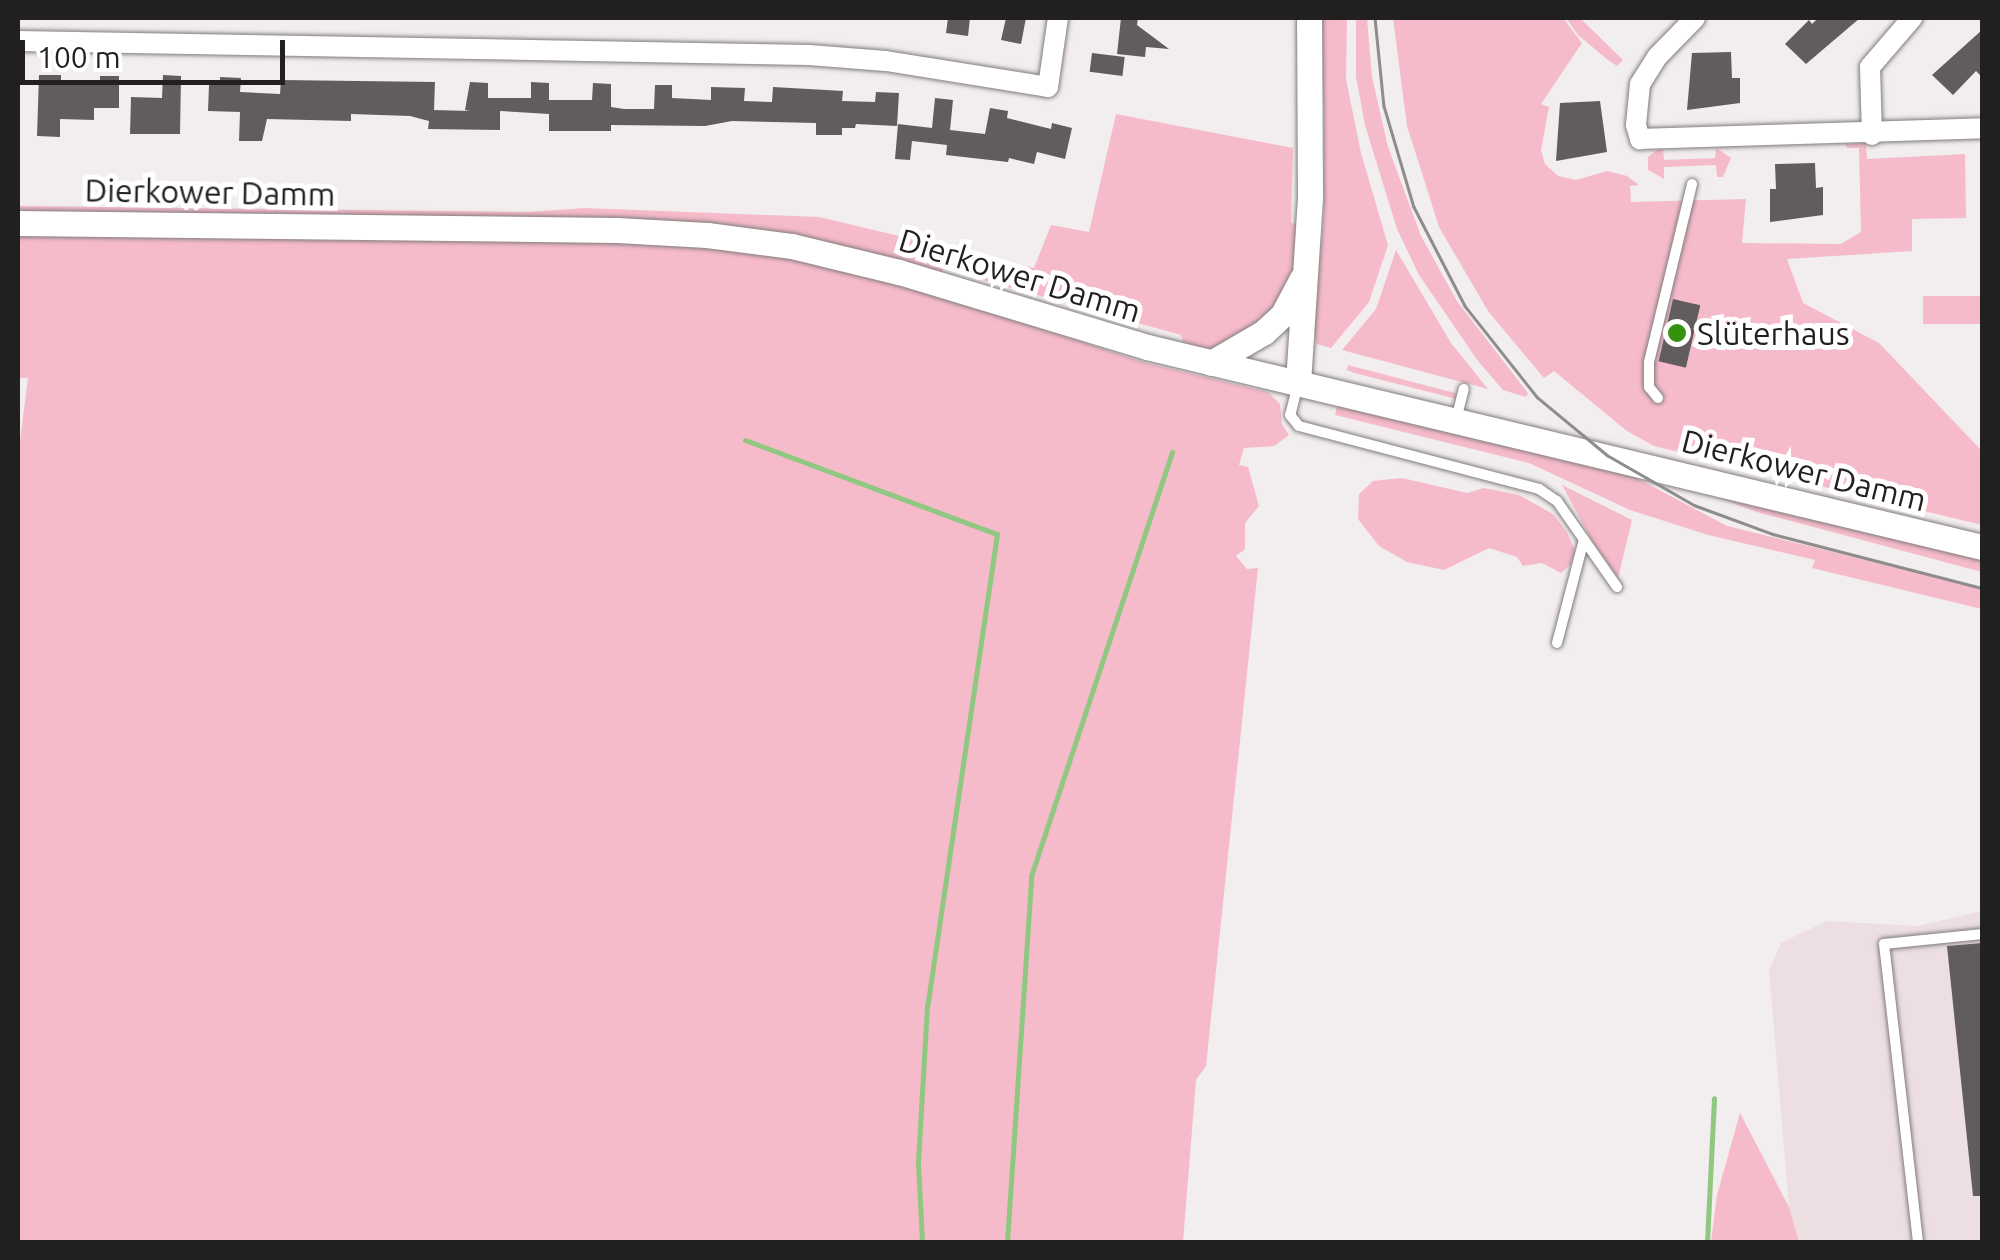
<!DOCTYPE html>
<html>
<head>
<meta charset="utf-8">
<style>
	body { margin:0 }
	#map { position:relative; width:2000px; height:1260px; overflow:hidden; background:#f2edee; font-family:Ubuntu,sans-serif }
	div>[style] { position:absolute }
	.built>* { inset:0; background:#ecdee1 }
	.green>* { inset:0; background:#f6bbca; transform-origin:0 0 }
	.stream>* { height:5px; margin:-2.5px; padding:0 2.5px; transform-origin:2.5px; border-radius:2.5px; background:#90c781 }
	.building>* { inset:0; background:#615d5e; transform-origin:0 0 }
	.roads { filter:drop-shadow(0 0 2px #817c7d) drop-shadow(0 0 2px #817c7d) }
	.service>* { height:10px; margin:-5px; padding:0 5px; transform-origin:5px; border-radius:5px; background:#fff }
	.minor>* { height:20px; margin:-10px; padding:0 10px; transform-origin:10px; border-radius:10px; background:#fff }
	.tertiary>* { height:25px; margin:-12.5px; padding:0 12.5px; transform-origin:12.5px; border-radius:12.5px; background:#fff }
	.tram>* { height:2.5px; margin:-1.25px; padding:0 1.25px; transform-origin:1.25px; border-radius:1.25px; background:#8f8c8d }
	.dots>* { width:28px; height:28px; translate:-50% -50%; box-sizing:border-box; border:5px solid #fff; border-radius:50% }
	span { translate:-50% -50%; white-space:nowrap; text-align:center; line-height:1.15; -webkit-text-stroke:10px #fff; paint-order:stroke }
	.street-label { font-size:32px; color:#211f20 }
	.poi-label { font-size:32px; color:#211f20 }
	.left { translate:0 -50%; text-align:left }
	.frame { position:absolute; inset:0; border:20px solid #211f20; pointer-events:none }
	.scale { position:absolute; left:20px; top:40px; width:265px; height:45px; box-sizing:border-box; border:5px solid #211f20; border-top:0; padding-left:12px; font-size:30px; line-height:35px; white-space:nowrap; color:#211f20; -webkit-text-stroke:8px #fff; paint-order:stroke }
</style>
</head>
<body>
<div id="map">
	<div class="built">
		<i style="clip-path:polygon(1982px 911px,1982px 1242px,1799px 1242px,1789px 1207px,1769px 970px,1781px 943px,1827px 921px,1918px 926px)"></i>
	</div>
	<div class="green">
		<i style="clip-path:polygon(1318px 18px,1347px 18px,1346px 79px,1361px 153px,1388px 245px,1369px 302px,1331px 348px,1317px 344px,1313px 328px,1324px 216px,1324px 101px)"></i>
		<i style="clip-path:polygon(1356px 18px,1367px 18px,1372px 77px,1388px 147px,1421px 236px,1457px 301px,1528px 393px,1526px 397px,1503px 390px,1478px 361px,1419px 275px,1397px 229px,1365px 125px,1356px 77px)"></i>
		<i style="clip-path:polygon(1393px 18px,1563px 18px,1582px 43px,1541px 104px,1549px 107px,1541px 150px,1545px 164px,1558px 176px,1576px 180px,1607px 171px,1627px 176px,1639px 185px,1630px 186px,1631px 202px,1746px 199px,1742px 243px,1841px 244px,1861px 232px,1859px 148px,1847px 148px,1846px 144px,1866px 143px,1867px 159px,1965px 154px,1966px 218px,1912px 219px,1912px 251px,1787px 259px,1803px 303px,1879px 343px,1982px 451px,1982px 525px,1654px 446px,1627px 431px,1554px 371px,1544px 378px,1488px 311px,1439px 227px,1407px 126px)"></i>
		<i style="clip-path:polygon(1566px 18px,1580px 18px,1623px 60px,1617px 66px,1608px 60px,1578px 35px)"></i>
		<i style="clip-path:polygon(1116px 114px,1293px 148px,1291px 223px,1300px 225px,1299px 250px,1284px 305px,1231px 345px,1210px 349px,1184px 345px,1181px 335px,943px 269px,936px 294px,1146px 363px,1268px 392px,1280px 404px,1282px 424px,1289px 435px,1274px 446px,1244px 448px,1239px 465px,1248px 467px,1259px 506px,1245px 523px,1245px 549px,1236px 556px,1247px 569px,1258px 568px,1206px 1066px,1196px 1080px,1183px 1242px,18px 1242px,18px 456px,28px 378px,18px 378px,18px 206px,527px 212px,585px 208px,819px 217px,1034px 268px,1051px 225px,1089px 232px)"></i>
		<i style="clip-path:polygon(1716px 148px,1731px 158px,1723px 177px,1717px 177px,1716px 165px,1664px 167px,1664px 179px,1648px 170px,1648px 157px,1657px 150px,1663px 149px,1664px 160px,1715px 158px)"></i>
		<i style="clip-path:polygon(1396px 250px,1451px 343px,1488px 389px,1342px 350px,1376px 309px)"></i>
		<i style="left:1982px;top:296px;width:28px;height:59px;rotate:90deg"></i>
		<i style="clip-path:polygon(1348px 365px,1455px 393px,1457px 399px,1354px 373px,1347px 370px)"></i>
		<i style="clip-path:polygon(1337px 406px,1629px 474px,1727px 526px,1982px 588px,1982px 609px,1812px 568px,1815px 560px,1708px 535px,1630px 510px,1529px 463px,1335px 415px)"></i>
		<i style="clip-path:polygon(1402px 478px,1467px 493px,1484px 488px,1519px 495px,1553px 514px,1567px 532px,1575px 551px,1571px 564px,1561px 573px,1542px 563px,1523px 566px,1517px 557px,1489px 548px,1444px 570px,1407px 562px,1379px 546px,1358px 519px,1359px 494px,1373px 481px)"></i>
		<i style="clip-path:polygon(1562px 485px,1632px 520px,1618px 578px,1591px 539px)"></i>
		<i style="clip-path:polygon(1719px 498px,1982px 559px,1982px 572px,1757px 512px)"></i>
		<i style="clip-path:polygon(1740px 1113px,1789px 1207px,1799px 1242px,1711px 1242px,1717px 1195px)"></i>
	</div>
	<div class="stream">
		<i style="left:745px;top:440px;width:269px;rotate:20.5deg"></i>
		<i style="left:997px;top:534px;width:477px;rotate:98.4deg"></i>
		<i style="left:927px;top:1006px;width:157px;rotate:93.3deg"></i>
		<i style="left:918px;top:1163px;width:79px;rotate:87.1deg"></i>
		<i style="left:1007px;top:1242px;width:367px;rotate:-86.2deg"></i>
		<i style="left:1031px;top:876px;width:447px;rotate:-71.6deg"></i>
		<i style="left:1707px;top:1242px;width:144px;rotate:-87.2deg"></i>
	</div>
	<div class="building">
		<i style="clip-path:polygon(948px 18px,970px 18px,968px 36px,946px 33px)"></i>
		<i style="clip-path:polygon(1006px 18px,1026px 18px,1021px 44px,1001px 40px)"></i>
		<i style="clip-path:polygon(1121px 18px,1138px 18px,1137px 25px,1169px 49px,1146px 47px,1145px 57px,1117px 54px)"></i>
		<i style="clip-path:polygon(1818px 18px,1860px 18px,1806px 64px,1785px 44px,1809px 20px,1812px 24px)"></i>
		<i style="clip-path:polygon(1982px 30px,1982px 77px,1976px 71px,1953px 95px,1932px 75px)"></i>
		<i style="clip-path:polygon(1731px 52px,1732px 78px,1740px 78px,1740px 103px,1687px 110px,1692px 53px)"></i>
		<i style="left:1092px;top:53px;width:33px;height:19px;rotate:7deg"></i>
		<i style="clip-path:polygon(39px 75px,61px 75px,61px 81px,100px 82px,100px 76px,119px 76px,119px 108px,94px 108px,94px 120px,60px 119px,60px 137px,37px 136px)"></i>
		<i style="clip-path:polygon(163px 75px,181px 76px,180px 134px,130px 134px,131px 97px,162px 98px)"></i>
		<i style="clip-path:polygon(220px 77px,241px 78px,240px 92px,280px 94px,281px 80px,435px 82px,434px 110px,470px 111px,465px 110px,470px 82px,488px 83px,488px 98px,531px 98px,531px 82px,549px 83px,549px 100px,592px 100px,593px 83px,611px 84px,611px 107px,624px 109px,654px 109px,655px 85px,672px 85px,672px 98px,711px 100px,711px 87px,745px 88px,744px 101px,772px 102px,773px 87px,843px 91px,842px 101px,875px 102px,876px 92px,899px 93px,897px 126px,856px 124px,855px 128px,842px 128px,842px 135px,816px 135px,816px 123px,732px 121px,705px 126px,611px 125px,611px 131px,549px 131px,549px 114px,500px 111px,500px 130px,428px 129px,429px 121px,410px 116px,351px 114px,351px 121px,267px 119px,262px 141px,239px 141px,240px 112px,208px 111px,209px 85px,220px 85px)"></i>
		<i style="clip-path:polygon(935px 98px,953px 100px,950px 130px,985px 134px,990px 108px,1008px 111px,1007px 118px,1051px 129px,1052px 123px,1072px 128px,1065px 159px,1037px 152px,1034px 164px,1009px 158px,1008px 162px,946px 155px,947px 145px,912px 141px,910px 160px,895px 159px,898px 124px,932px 128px)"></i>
		<i style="clip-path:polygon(1600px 101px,1607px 152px,1556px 161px,1560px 103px)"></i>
		<i style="clip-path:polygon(1815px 163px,1816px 188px,1823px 187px,1823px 215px,1770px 222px,1770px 189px,1776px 189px,1775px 164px)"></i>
		<i style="left:1673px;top:299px;width:28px;height:64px;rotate:13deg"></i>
		<i style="clip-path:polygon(1982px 943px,1982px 1196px,1973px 1196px,1947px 946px)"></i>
	</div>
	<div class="roads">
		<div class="service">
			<i style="left:1298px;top:384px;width:32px;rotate:104deg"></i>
			<i style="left:1290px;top:415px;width:14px;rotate:51deg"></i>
			<i style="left:1299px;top:426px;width:248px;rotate:14.7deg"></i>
			<i style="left:1539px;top:489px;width:22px;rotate:34deg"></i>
			<i style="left:1557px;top:501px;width:105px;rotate:55.1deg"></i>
			<i style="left:1658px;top:398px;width:14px;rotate:-129deg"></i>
			<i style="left:1649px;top:387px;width:25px;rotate:-90deg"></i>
			<i style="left:1649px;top:362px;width:183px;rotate:-76.4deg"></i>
			<i style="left:1456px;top:420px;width:32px;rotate:-76deg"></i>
			<i style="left:1557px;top:643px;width:107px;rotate:-75.4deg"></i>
			<i style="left:1918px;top:1242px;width:300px;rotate:-96.5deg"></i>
			<i style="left:1884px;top:944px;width:99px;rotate:-5.8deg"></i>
		</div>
		<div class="minor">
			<i style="left:1695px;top:18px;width:54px;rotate:134.3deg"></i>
			<i style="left:1657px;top:57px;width:32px;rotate:122deg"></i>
			<i style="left:1640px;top:84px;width:41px;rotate:95.6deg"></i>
			<i style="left:1636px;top:125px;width:15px;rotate:74deg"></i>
			<i style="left:1640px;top:139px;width:342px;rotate:-1.8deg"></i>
			<i style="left:18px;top:41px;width:791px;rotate:1.01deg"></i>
			<i style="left:809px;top:55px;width:77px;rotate:4.5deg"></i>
			<i style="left:886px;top:61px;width:164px;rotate:9.1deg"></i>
			<i style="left:1048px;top:87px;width:70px;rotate:-81.8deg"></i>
			<i style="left:1872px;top:135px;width:68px;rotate:-91.7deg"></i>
			<i style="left:1870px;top:67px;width:65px;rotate:-49.4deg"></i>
		</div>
		<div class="tertiary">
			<i style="left:18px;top:223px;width:599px;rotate:0.67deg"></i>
			<i style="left:617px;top:230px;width:90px;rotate:3.2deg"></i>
			<i style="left:707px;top:235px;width:86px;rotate:7.4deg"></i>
			<i style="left:792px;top:246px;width:110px;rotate:13.7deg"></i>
			<i style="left:899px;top:272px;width:259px;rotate:16.8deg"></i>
			<i style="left:1147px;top:347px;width:859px;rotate:13.47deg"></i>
			<i style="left:1211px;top:363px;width:61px;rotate:-30.3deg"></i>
			<i style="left:1264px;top:332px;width:26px;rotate:-43deg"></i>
			<i style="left:1283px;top:314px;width:40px;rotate:-62deg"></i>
			<i style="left:1298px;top:383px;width:185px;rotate:-86.3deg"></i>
			<i style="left:1310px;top:198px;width:180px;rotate:-90.3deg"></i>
		</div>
	</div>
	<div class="tram">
		<i style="left:1375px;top:18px;width:88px;rotate:84.2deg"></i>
		<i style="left:1384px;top:106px;width:105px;rotate:73.5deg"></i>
		<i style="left:1414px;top:207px;width:111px;rotate:62.7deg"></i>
		<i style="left:1465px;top:306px;width:116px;rotate:51.6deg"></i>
		<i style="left:1537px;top:397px;width:91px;rotate:39.6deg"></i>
		<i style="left:1607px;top:455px;width:100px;rotate:29.9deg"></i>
		<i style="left:1694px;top:505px;width:84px;rotate:20.2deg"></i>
		<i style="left:1773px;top:534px;width:216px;rotate:14.5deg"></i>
	</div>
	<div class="dots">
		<i style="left:1677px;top:333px;background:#35920c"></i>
	</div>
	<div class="street-label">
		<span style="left:210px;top:192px;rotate:1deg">Dierkower Damm</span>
		<span style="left:1020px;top:275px;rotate:17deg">Dierkower Damm</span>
		<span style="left:1804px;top:470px;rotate:14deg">Dierkower Damm</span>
	</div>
	<div class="poi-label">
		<span class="left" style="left:1697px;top:333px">Slüterhaus</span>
	</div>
	<div class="frame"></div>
	<div class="scale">100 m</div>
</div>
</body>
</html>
